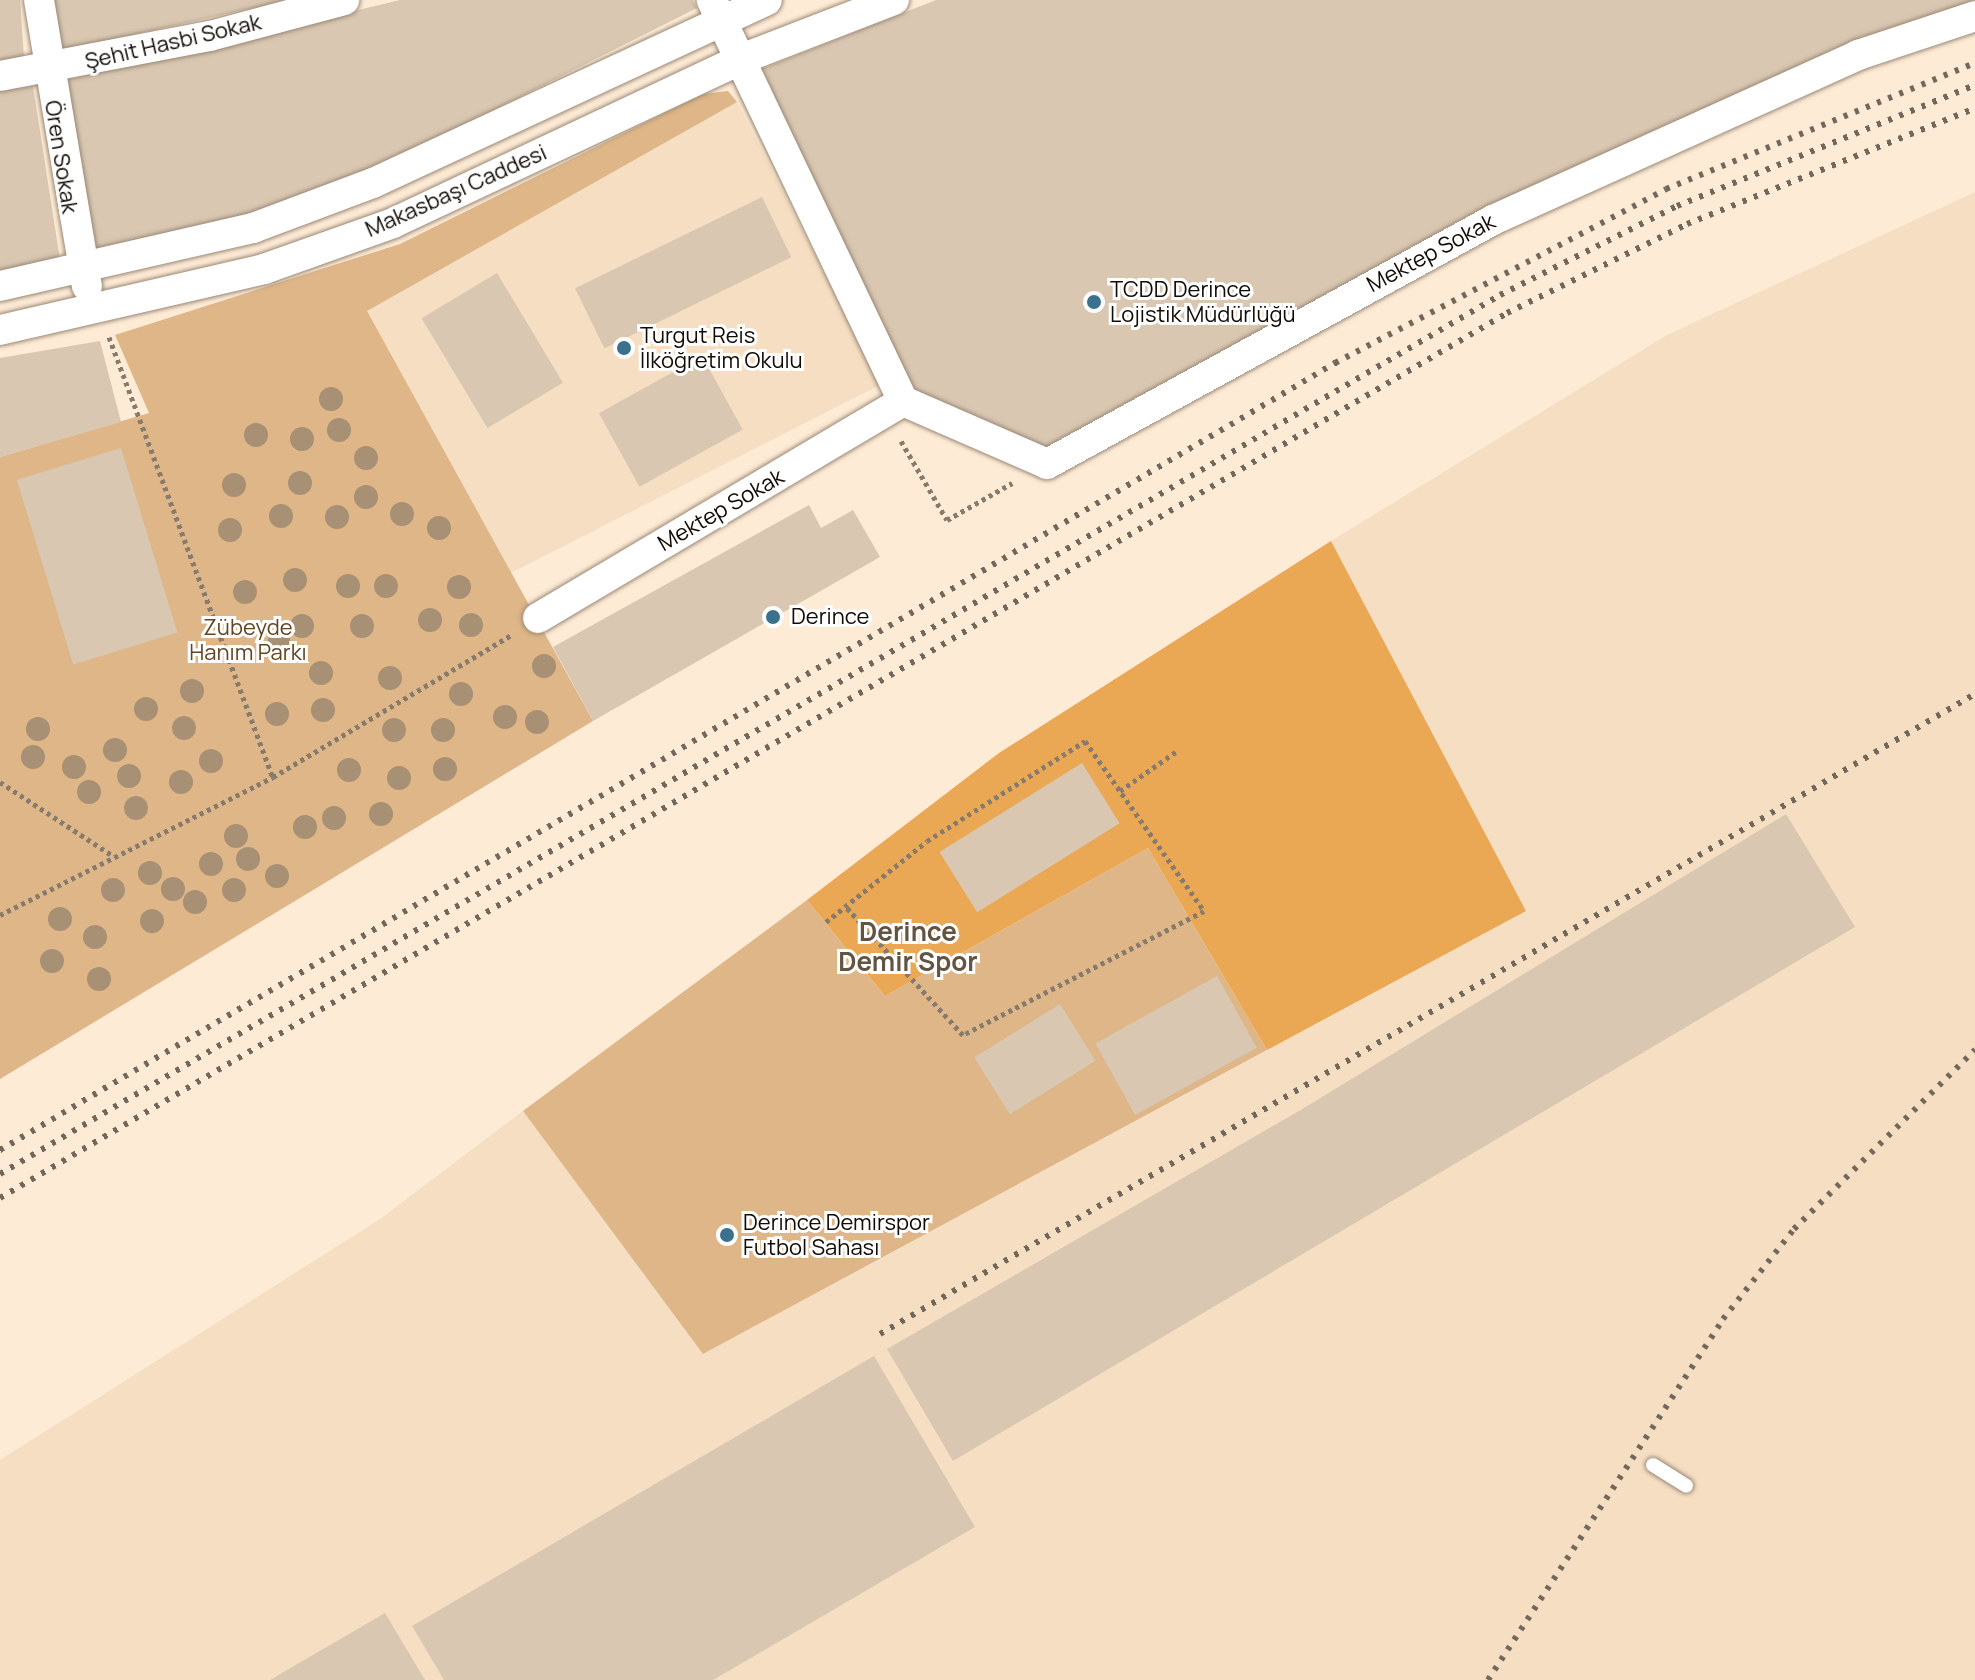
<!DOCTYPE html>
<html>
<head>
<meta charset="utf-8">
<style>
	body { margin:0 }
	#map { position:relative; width:1975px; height:1680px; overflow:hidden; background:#feebd6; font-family:Manrope,sans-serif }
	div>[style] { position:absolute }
	.built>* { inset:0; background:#f6dec3; transform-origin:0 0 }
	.green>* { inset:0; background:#deb688 }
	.forest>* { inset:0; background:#eaa855 }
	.building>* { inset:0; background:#d9c7b2; transform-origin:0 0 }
	.path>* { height:5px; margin-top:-2.5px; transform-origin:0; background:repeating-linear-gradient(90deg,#877b6d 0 4px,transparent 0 8px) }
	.roads { filter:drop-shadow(0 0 2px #998875) drop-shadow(0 0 2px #998875) }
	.lane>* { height:14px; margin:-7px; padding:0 7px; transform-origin:7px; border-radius:7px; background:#fff }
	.street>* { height:30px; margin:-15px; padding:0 15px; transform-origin:15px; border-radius:15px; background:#fff }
	.rail>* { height:6px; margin-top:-3px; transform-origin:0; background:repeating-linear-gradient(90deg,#72675b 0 4px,transparent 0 12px) }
	.trees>* { width:24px; height:24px; margin:-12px; border-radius:50%; background:#a89074 }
	.dots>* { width:22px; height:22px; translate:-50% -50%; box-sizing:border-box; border:4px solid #fff; border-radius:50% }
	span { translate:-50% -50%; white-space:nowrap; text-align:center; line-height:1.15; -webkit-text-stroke:6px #fff; paint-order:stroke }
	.street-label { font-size:22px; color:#110b05 }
	.poi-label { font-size:22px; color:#110b05 }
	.left { translate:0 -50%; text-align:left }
	.park-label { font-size:22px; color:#624624 }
	.quarter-label { font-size:26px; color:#635341; font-weight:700 }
</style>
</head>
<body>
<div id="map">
	<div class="built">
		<i style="left:737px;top:102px;width:317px;height:425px;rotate:63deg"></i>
		<i style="clip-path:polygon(1975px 192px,1975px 1680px,0 1680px,0 1460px,380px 1219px,523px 1111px,703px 1354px,1526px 911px,1331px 541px,1667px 335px)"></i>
	</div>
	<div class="green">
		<i style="clip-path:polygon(728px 91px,737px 102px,367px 311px,593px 721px,0 1079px,0 457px,149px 413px,115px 335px,400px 244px,703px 94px)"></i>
		<i style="clip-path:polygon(1148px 848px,1267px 1050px,703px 1354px,523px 1111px,807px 900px,885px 996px)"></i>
	</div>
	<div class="forest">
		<i style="clip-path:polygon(1331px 541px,1526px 911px,1267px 1050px,1148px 848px,885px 996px,807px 900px,999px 753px)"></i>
	</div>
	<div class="building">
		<i style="clip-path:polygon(0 0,20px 0,24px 58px,0 61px)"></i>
		<i style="clip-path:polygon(53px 0,289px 0,60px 51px)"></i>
		<i style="clip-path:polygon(400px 0,693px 0,697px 8px,369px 173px,256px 215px,96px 252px,62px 81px)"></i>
		<i style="clip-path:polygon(936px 0,1975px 0,1975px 10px,1856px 49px,1048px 454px,909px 395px,762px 69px)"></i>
		<i style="clip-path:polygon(33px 86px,60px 260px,0 271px,0 91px)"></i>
		<i style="left:762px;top:197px;width:67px;height:208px;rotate:64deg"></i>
		<i style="left:497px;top:273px;width:128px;height:88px;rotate:59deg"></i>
		<i style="clip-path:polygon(100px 341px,121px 422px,0 457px,0 358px)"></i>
		<i style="left:702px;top:356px;width:84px;height:118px;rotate:61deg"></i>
		<i style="left:121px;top:448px;width:193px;height:109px;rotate:73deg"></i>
		<i style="clip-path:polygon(809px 505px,821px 528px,853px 510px,880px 557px,593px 721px,553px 647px)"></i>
		<i style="left:1082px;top:763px;width:71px;height:168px;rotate:58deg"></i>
		<i style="clip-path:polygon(1786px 814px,1855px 927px,953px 1461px,887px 1349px,1304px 1108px)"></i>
		<i style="left:1217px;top:976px;width:82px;height:139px;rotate:61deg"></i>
		<i style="left:1060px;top:1004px;width:67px;height:101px;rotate:58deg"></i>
		<i style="clip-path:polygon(874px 1356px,975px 1527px,713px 1680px,444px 1680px,412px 1626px)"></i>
		<i style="clip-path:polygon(385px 1613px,425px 1680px,270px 1680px)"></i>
	</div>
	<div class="path">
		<i style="left:109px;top:337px;width:470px;rotate:69.6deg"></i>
		<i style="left:901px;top:441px;width:91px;rotate:59.8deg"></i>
		<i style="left:947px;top:520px;width:75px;rotate:-29.6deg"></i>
		<i style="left:0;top:782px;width:135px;rotate:33.2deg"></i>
		<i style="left:1120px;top:791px;width:70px;rotate:-35.1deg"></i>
		<i style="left:0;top:915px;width:306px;rotate:-26.8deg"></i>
		<i style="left:273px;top:777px;width:277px;rotate:-30.8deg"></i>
		<i style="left:826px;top:922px;width:129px;rotate:-38.7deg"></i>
		<i style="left:927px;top:841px;width:187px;rotate:-32.3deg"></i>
		<i style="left:1085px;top:741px;width:208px;rotate:55deg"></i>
		<i style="left:1204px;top:911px;width:271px;rotate:152.8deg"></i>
		<i style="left:963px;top:1035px;width:173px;rotate:-132.4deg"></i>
	</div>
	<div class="roads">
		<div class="lane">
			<i style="left:1653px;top:1465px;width:39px;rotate:32deg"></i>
		</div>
		<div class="street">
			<i style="left:39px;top:0;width:290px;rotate:80.5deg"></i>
			<i style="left:0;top:76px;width:214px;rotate:-10.8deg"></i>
			<i style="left:210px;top:36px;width:139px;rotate:-15deg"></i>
			<i style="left:0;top:286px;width:260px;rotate:-12.9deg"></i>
			<i style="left:253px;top:228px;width:128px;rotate:-20.6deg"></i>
			<i style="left:373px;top:183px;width:434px;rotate:-24.9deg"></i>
			<i style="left:0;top:330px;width:271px;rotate:-13deg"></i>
			<i style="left:264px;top:269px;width:137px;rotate:-19.6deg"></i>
			<i style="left:393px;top:223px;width:385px;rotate:-25.2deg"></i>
			<i style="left:741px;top:59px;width:164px;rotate:-21.1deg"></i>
			<i style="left:903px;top:401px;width:157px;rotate:23.6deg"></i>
			<i style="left:1047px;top:464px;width:508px;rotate:-28.68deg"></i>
			<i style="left:1493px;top:220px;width:401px;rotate:-24.3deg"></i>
			<i style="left:1858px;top:55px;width:123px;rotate:-18.4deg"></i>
			<i style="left:538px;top:618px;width:425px;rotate:-30.7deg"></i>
			<i style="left:903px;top:401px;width:444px;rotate:-115.5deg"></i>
		</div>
	</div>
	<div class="rail">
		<i style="left:0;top:1150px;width:1550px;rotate:-30.52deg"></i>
		<i style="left:1335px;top:363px;width:374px;rotate:-27.7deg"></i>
		<i style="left:1666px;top:189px;width:334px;rotate:-22.2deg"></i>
		<i style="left:0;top:1174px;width:1739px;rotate:-30.37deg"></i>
		<i style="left:1500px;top:295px;width:198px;rotate:-26.7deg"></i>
		<i style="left:1677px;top:206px;width:322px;rotate:-22.1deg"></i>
		<i style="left:0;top:1198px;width:1748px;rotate:-30.42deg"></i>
		<i style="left:1507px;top:313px;width:201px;rotate:-26.3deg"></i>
		<i style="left:1687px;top:224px;width:310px;rotate:-21.9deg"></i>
		<i style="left:880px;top:1334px;width:1268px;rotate:-30.31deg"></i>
		<i style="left:1488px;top:1680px;width:431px;rotate:-56.9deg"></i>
		<i style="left:1723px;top:1319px;width:115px;rotate:-51.7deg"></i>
		<i style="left:1794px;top:1229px;width:255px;rotate:-44.7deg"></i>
	</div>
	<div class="trees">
		<i style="left:331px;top:399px"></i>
		<i style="left:339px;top:430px"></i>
		<i style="left:256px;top:435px"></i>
		<i style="left:302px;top:439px"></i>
		<i style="left:366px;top:458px"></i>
		<i style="left:300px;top:483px"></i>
		<i style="left:234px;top:485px"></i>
		<i style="left:366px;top:497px"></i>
		<i style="left:402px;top:514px"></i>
		<i style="left:281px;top:516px"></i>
		<i style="left:337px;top:517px"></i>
		<i style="left:439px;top:528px"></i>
		<i style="left:230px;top:530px"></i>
		<i style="left:295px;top:580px"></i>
		<i style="left:348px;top:586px"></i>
		<i style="left:386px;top:586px"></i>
		<i style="left:459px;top:587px"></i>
		<i style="left:245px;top:592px"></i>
		<i style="left:430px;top:620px"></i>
		<i style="left:471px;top:625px"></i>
		<i style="left:302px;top:626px"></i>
		<i style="left:362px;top:626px"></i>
		<i style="left:279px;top:644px"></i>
		<i style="left:544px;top:666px"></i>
		<i style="left:321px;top:673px"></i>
		<i style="left:390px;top:678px"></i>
		<i style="left:192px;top:691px"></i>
		<i style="left:461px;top:694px"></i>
		<i style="left:146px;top:709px"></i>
		<i style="left:323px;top:710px"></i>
		<i style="left:277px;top:714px"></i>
		<i style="left:505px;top:717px"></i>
		<i style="left:537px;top:722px"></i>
		<i style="left:184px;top:728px"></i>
		<i style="left:38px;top:729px"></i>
		<i style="left:394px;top:730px"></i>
		<i style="left:443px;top:730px"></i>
		<i style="left:115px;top:750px"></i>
		<i style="left:33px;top:757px"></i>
		<i style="left:211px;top:761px"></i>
		<i style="left:74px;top:767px"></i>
		<i style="left:445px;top:769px"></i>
		<i style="left:349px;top:770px"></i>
		<i style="left:129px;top:776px"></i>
		<i style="left:399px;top:778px"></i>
		<i style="left:181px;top:782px"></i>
		<i style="left:89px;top:792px"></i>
		<i style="left:136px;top:808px"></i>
		<i style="left:381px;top:814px"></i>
		<i style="left:334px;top:818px"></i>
		<i style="left:305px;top:827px"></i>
		<i style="left:236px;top:836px"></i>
		<i style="left:248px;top:859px"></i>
		<i style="left:211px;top:864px"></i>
		<i style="left:150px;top:873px"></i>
		<i style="left:277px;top:876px"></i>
		<i style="left:173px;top:889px"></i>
		<i style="left:113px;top:890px"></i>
		<i style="left:234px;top:890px"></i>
		<i style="left:195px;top:902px"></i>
		<i style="left:60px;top:919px"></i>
		<i style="left:152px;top:921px"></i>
		<i style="left:95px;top:937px"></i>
		<i style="left:52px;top:961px"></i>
		<i style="left:99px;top:979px"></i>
	</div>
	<div class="dots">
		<i style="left:1094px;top:302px;background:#3a718c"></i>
		<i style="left:624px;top:348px;background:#3a718c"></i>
		<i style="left:773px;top:617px;background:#3a718c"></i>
		<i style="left:727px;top:1235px;background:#3a718c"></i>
	</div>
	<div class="street-label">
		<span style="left:173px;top:42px;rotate:-13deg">Şehit Hasbi Sokak</span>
		<span style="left:61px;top:157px;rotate:81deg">Ören Sokak</span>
		<span style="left:456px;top:191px;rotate:-24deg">Makasbaşı Caddesi</span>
		<span style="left:1431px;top:253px;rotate:-28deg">Mektep Sokak</span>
		<span style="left:721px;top:510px;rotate:-30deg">Mektep Sokak</span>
	</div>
	<div class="poi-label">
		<span class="left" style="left:1110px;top:302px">TCDD Derince<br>Lojistik Müdürlüğü</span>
		<span class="left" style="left:640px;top:348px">Turgut Reis<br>İlköğretim Okulu</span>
		<span class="left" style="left:791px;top:617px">Derince</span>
		<span class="left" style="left:743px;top:1235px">Derince Demirspor<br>Futbol Sahası</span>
	</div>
	<div class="park-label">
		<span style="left:248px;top:640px">Zübeyde<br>Hanım Parkı</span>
	</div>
	<div class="quarter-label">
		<span style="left:908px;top:947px">Derince<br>Demir Spor</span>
	</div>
</div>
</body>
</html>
